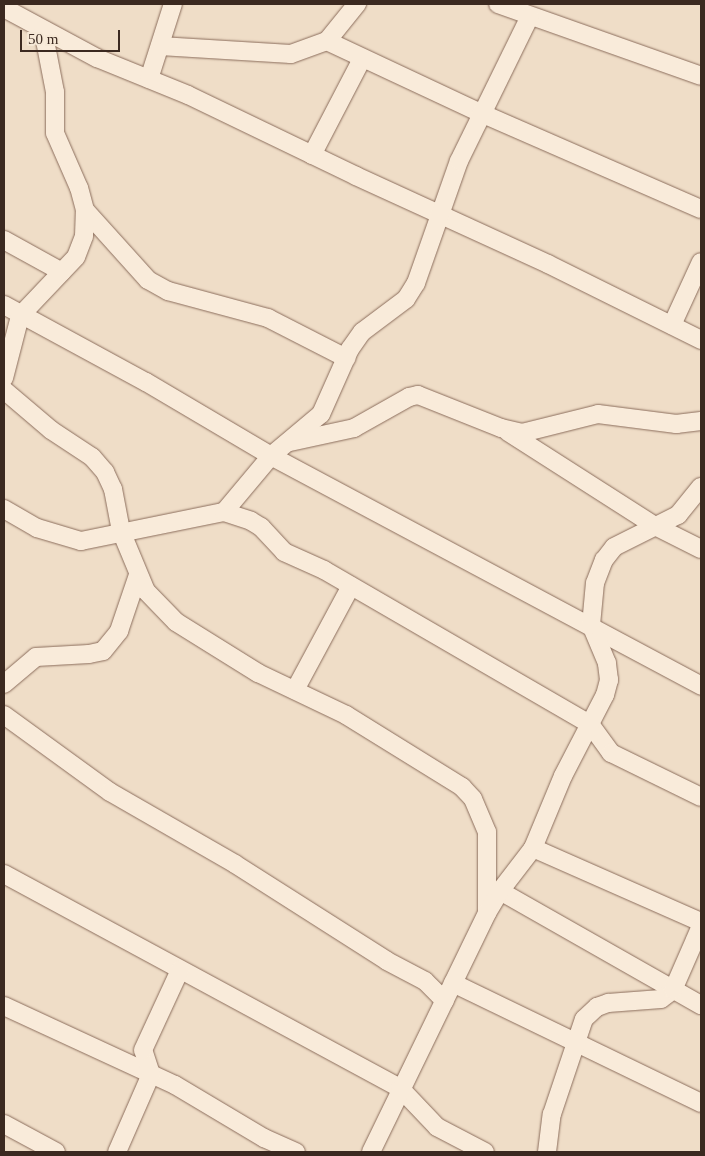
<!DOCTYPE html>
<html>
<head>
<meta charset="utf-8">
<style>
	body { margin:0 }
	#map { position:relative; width:705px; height:1156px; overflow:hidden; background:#efddc7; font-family:Georgia,serif }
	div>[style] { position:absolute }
	.roads { filter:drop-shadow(0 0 1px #8b6d5c) drop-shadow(0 0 1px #8b6d5c) }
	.minor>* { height:18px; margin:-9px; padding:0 9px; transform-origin:9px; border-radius:9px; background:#f9ebda }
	span { translate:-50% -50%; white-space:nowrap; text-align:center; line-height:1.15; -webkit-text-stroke:5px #f6e8d6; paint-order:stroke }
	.frame { position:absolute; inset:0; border:5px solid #3b2920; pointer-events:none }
	.scale { position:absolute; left:20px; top:30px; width:100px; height:22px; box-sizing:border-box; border:2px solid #3b2920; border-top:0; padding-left:6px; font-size:15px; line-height:18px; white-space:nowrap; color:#3b2920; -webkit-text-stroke:4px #f6e8d6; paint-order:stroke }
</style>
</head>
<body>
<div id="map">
	<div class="roads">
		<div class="minor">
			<i style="left:498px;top:4px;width:215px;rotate:19.5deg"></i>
			<i style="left:4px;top:8px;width:106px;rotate:28.3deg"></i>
			<i style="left:97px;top:58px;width:98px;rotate:22.1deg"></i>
			<i style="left:188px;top:95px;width:187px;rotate:25.7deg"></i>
			<i style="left:356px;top:176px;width:211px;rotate:24.6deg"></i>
			<i style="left:548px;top:264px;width:171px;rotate:26.4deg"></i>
			<i style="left:327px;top:41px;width:170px;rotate:25.1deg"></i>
			<i style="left:481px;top:113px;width:240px;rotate:23.6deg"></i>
			<i style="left:160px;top:46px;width:131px;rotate:3.5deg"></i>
			<i style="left:291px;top:54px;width:38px;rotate:-20deg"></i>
			<i style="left:327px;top:41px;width:48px;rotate:-51deg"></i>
			<i style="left:149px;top:79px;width:79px;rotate:-72.3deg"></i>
			<i style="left:312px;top:155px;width:108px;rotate:-62.5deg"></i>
			<i style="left:85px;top:210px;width:94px;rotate:48deg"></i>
			<i style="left:148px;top:280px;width:23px;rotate:29deg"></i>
			<i style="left:168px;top:291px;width:104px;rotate:15.1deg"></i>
			<i style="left:268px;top:318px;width:88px;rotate:27.1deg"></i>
			<i style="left:4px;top:240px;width:66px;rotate:28.9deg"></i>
			<i style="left:4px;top:305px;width:162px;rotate:28.5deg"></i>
			<i style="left:146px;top:382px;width:145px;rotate:30.6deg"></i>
			<i style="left:271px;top:456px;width:488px;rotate:28.1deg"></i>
			<i style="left:672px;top:325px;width:69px;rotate:-65.3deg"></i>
			<i style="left:4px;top:378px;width:64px;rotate:-75.5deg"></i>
			<i style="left:20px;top:316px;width:81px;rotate:-46.5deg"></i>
			<i style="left:76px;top:257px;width:22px;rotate:-69deg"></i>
			<i style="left:84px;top:236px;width:26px;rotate:-88deg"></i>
			<i style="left:85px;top:210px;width:23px;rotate:-105deg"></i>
			<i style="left:79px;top:188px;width:60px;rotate:-113.6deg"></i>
			<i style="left:55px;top:133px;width:41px;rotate:-90deg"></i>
			<i style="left:55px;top:92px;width:63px;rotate:-101deg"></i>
			<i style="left:4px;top:390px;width:62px;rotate:40.4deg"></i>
			<i style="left:51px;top:430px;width:49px;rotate:33.4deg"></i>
			<i style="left:92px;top:457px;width:20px;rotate:49deg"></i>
			<i style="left:105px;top:472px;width:19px;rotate:65deg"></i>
			<i style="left:113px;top:489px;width:43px;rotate:79.2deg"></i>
			<i style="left:121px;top:531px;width:65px;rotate:67.4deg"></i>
			<i style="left:146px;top:591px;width:43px;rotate:45.9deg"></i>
			<i style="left:176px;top:622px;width:97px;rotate:31.9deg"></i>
			<i style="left:258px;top:673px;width:98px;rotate:25.5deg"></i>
			<i style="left:346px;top:715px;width:137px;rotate:31.8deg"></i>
			<i style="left:462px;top:787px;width:16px;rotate:47deg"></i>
			<i style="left:473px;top:799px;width:36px;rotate:67deg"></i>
			<i style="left:487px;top:832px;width:81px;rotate:90deg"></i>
			<i style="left:508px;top:432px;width:174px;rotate:32.6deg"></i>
			<i style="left:655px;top:526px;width:51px;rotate:26.6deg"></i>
			<i style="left:290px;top:442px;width:66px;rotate:-12.3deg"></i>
			<i style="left:354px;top:428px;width:63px;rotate:-29.4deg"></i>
			<i style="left:409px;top:397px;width:9px;rotate:-13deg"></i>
			<i style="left:418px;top:395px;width:89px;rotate:21.7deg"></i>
			<i style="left:501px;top:428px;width:22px;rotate:13deg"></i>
			<i style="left:522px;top:433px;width:78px;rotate:-14deg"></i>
			<i style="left:598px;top:414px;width:79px;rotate:7.3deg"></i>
			<i style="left:676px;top:424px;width:25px;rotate:-7deg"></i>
			<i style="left:4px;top:509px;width:38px;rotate:30deg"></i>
			<i style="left:37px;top:528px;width:46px;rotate:16.5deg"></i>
			<i style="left:81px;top:541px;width:146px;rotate:-11.5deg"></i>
			<i style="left:224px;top:512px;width:28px;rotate:18deg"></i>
			<i style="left:251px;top:521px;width:12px;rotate:31deg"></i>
			<i style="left:261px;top:527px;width:34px;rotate:47deg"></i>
			<i style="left:284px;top:552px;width:44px;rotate:24.2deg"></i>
			<i style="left:324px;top:570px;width:307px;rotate:30.1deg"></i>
			<i style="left:590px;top:724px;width:36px;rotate:54deg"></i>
			<i style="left:611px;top:753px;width:100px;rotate:26.1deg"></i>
			<i style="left:224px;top:512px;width:73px;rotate:-50deg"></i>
			<i style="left:271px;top:456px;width:65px;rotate:-40deg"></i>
			<i style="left:321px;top:414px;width:71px;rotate:-66deg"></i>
			<i style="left:350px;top:349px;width:21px;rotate:-55deg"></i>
			<i style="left:362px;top:332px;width:55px;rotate:-36.9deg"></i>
			<i style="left:406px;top:299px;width:19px;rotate:-58deg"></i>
			<i style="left:416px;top:283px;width:129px;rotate:-70.6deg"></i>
			<i style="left:459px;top:161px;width:161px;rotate:-63.9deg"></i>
			<i style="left:4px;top:684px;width:42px;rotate:-40.2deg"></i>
			<i style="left:36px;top:657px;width:53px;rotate:-3.2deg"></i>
			<i style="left:89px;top:654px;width:14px;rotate:-12deg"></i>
			<i style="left:103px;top:651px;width:26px;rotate:-51deg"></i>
			<i style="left:119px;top:631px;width:59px;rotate:-71.3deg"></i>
			<i style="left:295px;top:690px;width:118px;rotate:-61.7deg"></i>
			<i style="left:4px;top:715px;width:131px;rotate:36deg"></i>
			<i style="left:110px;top:792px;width:144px;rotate:29.9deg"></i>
			<i style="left:235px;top:864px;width:180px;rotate:32.5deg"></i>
			<i style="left:387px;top:961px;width:43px;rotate:27.8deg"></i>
			<i style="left:425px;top:981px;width:28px;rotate:45deg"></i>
			<i style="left:533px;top:848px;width:184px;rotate:23.8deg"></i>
			<i style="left:4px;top:874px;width:450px;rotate:28.4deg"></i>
			<i style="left:400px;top:1088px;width:54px;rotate:46.5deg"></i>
			<i style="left:437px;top:1127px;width:54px;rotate:27.5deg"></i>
			<i style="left:500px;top:891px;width:231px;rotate:29.6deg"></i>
			<i style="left:453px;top:983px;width:276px;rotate:25.8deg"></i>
			<i style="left:4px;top:1006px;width:188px;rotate:24.8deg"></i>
			<i style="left:175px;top:1085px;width:104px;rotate:30.8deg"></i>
			<i style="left:264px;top:1138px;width:35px;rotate:24deg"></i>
			<i style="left:4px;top:1124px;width:59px;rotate:28.3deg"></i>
			<i style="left:117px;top:1152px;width:85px;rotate:-66.4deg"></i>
			<i style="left:151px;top:1074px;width:25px;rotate:-108deg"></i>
			<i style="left:143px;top:1050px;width:88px;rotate:-65.2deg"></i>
			<i style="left:371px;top:1152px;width:266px;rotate:-64.1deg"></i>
			<i style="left:487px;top:913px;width:26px;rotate:-59deg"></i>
			<i style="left:500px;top:891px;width:54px;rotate:-52.5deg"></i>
			<i style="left:533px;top:848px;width:78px;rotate:-67.4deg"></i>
			<i style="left:563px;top:776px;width:91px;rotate:-62.6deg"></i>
			<i style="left:605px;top:695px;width:16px;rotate:-75deg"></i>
			<i style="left:609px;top:680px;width:17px;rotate:-97deg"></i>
			<i style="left:607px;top:663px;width:41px;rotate:-112.8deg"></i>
			<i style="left:591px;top:625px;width:42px;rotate:-84.6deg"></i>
			<i style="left:595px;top:583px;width:25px;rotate:-69deg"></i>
			<i style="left:604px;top:560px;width:16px;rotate:-52deg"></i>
			<i style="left:614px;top:547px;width:72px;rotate:-26.6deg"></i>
			<i style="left:678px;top:515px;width:36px;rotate:-51deg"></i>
			<i style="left:547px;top:1152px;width:38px;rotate:-83deg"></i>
			<i style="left:552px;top:1114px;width:100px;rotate:-71.4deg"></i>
			<i style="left:584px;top:1019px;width:18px;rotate:-43deg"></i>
			<i style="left:597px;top:1007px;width:12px;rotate:-20deg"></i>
			<i style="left:608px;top:1003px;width:53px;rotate:-4.3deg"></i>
			<i style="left:661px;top:999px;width:15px;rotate:-37deg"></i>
			<i style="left:673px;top:990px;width:70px;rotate:-66.4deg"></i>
		</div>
	</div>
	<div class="frame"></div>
	<div class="scale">50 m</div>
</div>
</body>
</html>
